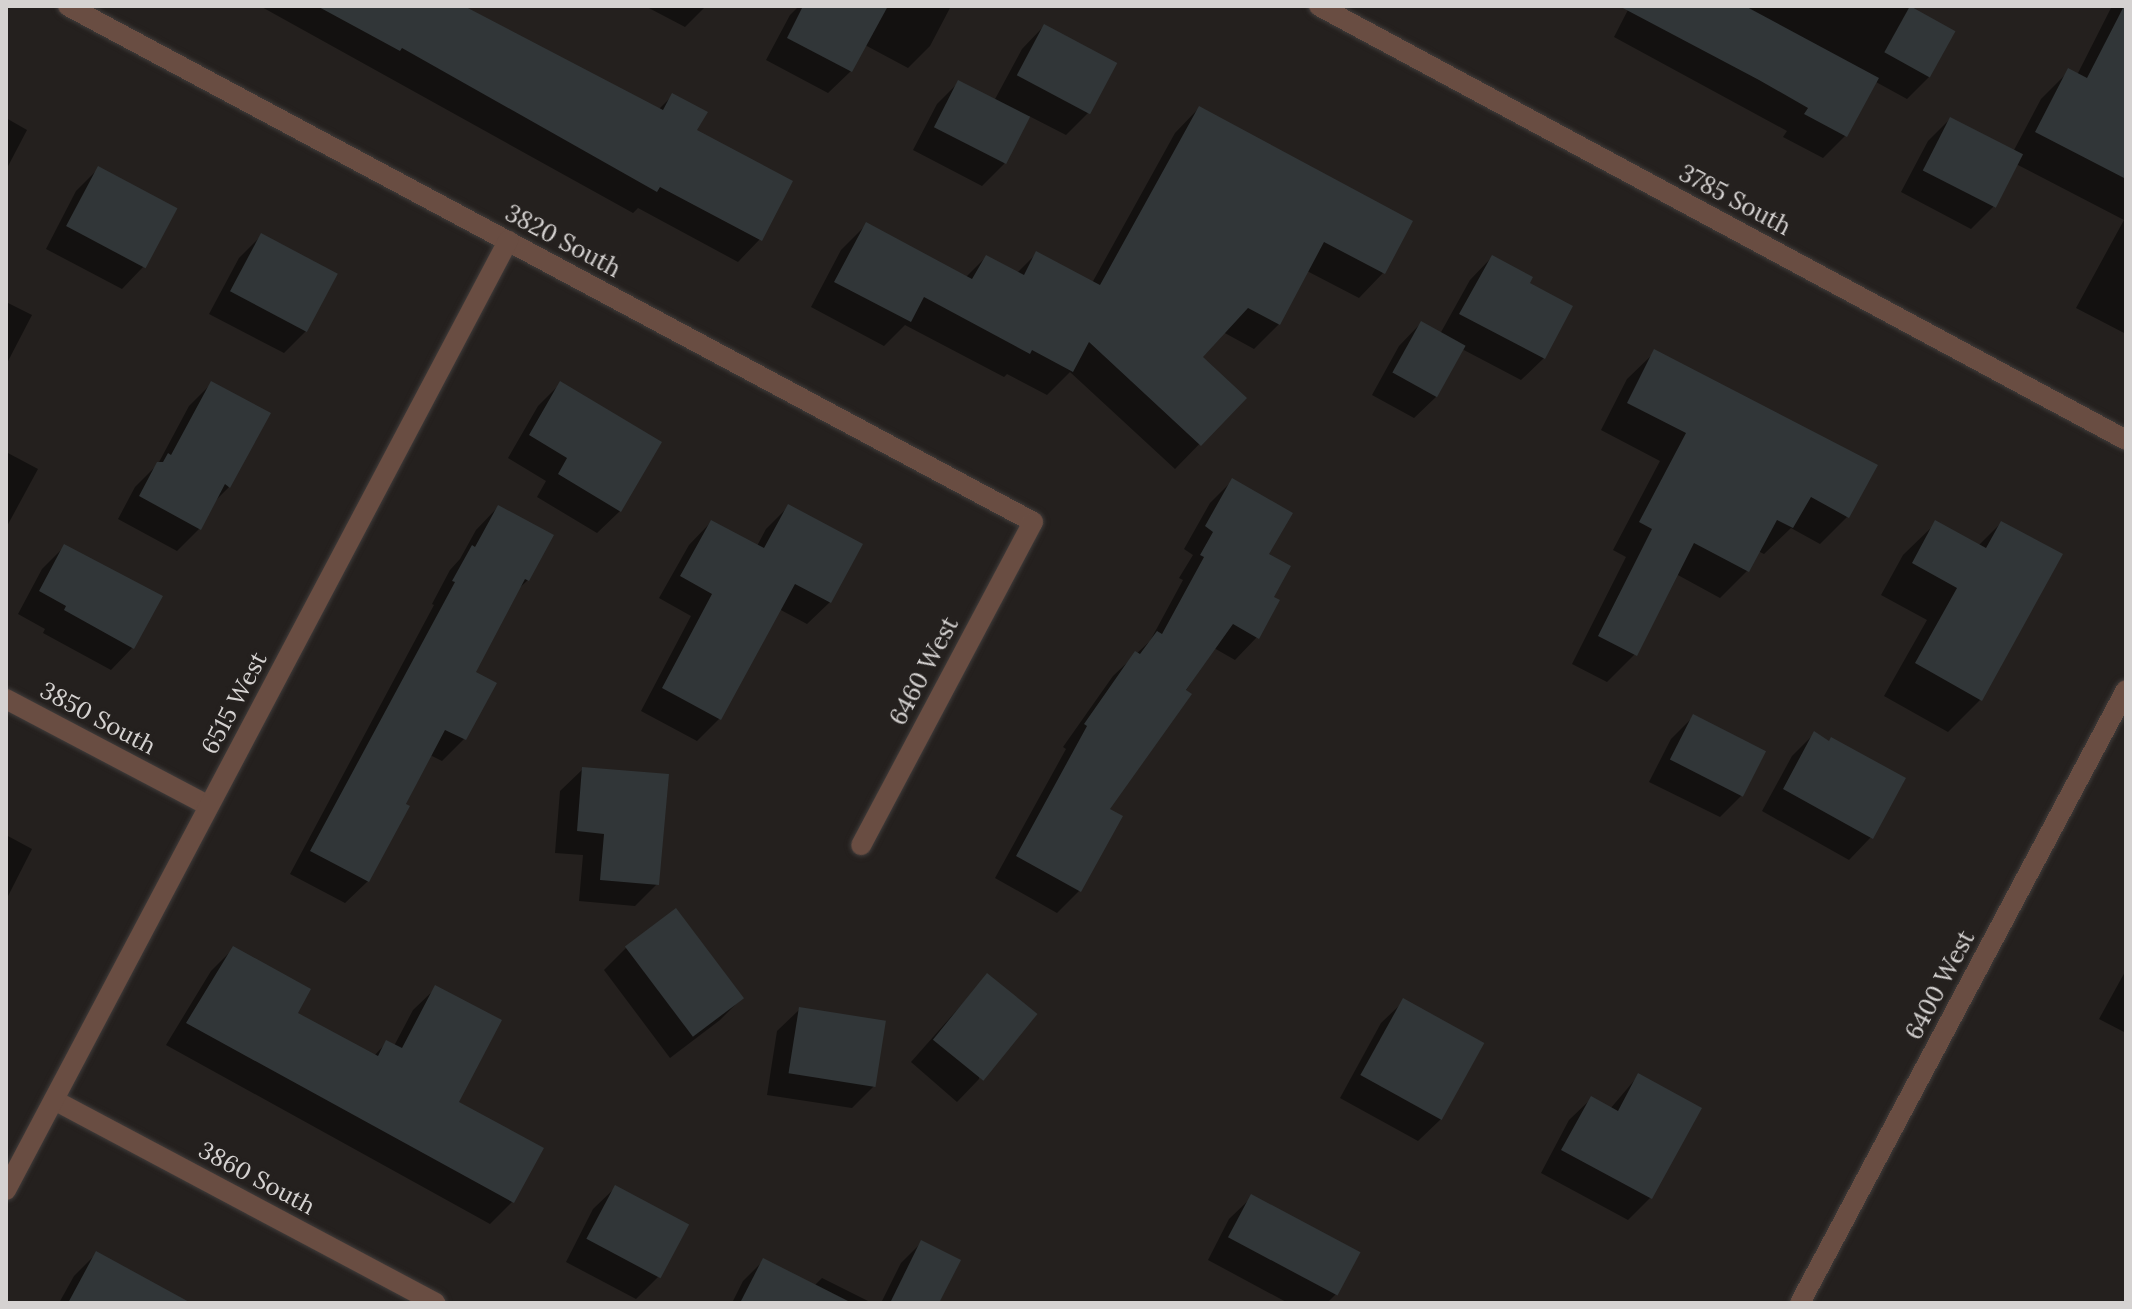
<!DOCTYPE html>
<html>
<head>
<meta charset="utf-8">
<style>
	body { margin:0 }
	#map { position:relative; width:2132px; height:1309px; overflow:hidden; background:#24201e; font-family:Lora,serif }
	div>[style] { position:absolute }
	.shadow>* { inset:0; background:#0007 }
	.building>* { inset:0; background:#313638; transform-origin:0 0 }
	.roads { filter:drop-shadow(0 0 2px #403c3b) drop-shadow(0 0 2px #403c3b) }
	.minor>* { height:20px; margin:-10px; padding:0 10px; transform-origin:10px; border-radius:10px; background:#694d42 }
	span { translate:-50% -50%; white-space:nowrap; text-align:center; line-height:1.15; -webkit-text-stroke:7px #24201e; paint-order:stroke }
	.street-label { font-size:24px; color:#d5d2d1 }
	.frame { position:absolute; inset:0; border:8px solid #d5d2d1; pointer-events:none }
</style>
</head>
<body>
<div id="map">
	<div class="shadow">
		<i style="clip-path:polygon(260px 6px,459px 6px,658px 110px,673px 95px,760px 239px,738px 262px,638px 208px,633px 213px)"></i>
		<i style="clip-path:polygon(645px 6px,706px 6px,685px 27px)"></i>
		<i style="clip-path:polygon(799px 6px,951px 6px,930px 46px,908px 68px,865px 45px,851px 71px,828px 93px,766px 60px,790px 15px)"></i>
		<i style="clip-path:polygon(1630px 6px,1905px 6px,1953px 32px,1929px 77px,1907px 99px,1876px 82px,1845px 136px,1823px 158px,1783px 137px,1787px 131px,1614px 37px)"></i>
		<i style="clip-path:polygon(2112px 6px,2126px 6px,2126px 334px,2076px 308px,2124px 220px,2016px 164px,1993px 207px,1971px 229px,1901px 192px,1928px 141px,1950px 119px,2013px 152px,2041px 99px,2069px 71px,2077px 75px)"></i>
		<i style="clip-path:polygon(1044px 26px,1114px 64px,1088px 113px,1066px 135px,1029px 116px,1004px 164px,982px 186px,913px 150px,937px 104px,959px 82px,994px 101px,1022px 49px)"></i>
		<i style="clip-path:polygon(1199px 108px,1383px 273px,1359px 298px,1307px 271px,1279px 324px,1254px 349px,1223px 332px,1201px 357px,1244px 398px,1175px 469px,1070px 372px,1047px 395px,1007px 374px,1004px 377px,905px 325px,884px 346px,811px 307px,841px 250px,866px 225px,965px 278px,986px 257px,1017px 273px,1037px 253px,1092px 283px,1175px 133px)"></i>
		<i style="clip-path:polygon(6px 118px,27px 130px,6px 170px)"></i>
		<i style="clip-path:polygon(98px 169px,144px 266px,122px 289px,46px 249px,76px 191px)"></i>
		<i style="clip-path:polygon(261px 236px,336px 275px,306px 331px,284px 353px,209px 314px,239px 258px)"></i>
		<i style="clip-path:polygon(1492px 257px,1527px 284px,1544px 358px,1521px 380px,1462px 349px,1437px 396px,1414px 418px,1372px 395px,1399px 346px,1421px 323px,1440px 334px,1470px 280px)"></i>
		<i style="clip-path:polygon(6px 302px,32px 315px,6px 365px)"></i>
		<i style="clip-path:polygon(1655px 352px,1847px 517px,1820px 544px,1791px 528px,1764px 554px,1758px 551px,1747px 571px,1720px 598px,1676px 574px,1635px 654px,1607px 682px,1572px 664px,1626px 557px,1613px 550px,1660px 461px,1601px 430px,1627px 379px)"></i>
		<i style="clip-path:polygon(211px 384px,229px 487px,214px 502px,199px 529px,177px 551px,118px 519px,135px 487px,158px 464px,189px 406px)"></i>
		<i style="clip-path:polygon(560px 384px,620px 511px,597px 533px,537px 497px,546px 481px,508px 458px,538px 406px)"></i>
		<i style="clip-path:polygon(6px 452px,38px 469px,6px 528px)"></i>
		<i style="clip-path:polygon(1232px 481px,1267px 555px,1272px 597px,1257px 637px,1235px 660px,1214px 648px,1107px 810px,1079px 891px,1057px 913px,995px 878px,1066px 749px,1063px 747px,1113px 676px,1150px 641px,1183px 580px,1179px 578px,1193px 555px,1184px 549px,1210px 503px)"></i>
		<i style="clip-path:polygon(498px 507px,528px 580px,517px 590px,474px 673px,494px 683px,464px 739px,442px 761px,430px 755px,368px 881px,345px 903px,290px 874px,434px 605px,432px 604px,450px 570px,460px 559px,476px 530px)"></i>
		<i style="clip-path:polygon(788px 507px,830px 602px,807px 624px,779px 609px,719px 719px,697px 741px,641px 711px,691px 616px,659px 598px,689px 545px,711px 522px,757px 546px,766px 529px)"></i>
		<i style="clip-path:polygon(1936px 523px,1978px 546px,2001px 523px,1980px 700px,1948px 732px,1884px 696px,1927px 620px,1881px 595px,1903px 555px)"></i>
		<i style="clip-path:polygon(64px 547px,133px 647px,111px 670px,43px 633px,45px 629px,18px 614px,42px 569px)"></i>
		<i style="clip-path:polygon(1693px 717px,1742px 795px,1720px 817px,1649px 782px,1671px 739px)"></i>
		<i style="clip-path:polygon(1814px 734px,1871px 837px,1849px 860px,1762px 811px,1792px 756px)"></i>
		<i style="clip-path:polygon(583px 769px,657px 884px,635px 906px,579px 901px,583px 855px,555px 853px,560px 791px)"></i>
		<i style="clip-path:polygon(6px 835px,32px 849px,6px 900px)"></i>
		<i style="clip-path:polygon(626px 948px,742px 998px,720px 1020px,670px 1058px,604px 970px)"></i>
		<i style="clip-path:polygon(233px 949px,295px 1014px,374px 1056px,387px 1042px,394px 1046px,413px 1010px,436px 988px,456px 1103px,512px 1202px,490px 1224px,166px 1045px,211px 971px)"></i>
		<i style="clip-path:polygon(2126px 970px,2126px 1033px,2099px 1019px)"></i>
		<i style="clip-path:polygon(987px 976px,979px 1079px,957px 1102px,911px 1062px)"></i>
		<i style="clip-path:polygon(1404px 1001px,1441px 1119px,1418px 1141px,1340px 1098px,1381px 1023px)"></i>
		<i style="clip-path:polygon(800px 1009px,874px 1086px,852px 1108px,767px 1095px,777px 1031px)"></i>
		<i style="clip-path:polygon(1638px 1076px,1699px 1109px,1650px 1198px,1628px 1220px,1541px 1173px,1569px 1120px,1592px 1098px,1610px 1109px)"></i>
		<i style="clip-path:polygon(616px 1187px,658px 1277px,636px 1299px,566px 1262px,593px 1209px)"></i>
		<i style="clip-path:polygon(1252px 1197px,1336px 1294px,1327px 1303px,1288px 1303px,1208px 1260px,1229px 1219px)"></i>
		<i style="clip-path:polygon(921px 1243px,937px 1303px,881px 1303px,901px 1263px)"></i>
		<i style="clip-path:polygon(96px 1254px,175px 1303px,59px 1303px,74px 1276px)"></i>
		<i style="clip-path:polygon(763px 1261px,814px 1286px,822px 1278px,872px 1303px,732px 1303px,743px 1281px)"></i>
	</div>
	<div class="building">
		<i style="clip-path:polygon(317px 6px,464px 6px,663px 110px,672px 93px,708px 112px,697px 130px,793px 181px,762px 241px,660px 187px,657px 192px,402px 48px,400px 51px)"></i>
		<i style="clip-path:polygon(803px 6px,888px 6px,852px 72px,787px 38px)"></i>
		<i style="clip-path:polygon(1619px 6px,1745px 6px,1879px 78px,1847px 137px,1804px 114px,1808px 108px,1759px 80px)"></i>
		<i style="left:1910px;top:6px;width:52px;height:53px;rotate:29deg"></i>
		<i style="clip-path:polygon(2124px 6px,2126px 6px,2126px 179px,2035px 132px,2068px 68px,2087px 78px)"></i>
		<i style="left:1044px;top:24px;width:83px;height:58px;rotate:28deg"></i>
		<i style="left:958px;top:80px;width:81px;height:53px;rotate:27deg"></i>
		<i style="clip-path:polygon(1199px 106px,1413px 221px,1385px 274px,1324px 242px,1280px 325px,1248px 308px,1203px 357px,1247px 398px,1201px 446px,1089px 342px,1073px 372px,1032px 350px,1030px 354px,924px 297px,911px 322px,834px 282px,866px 222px,972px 279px,986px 255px,1024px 275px,1036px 251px,1100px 285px)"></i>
		<i style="left:1950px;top:117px;width:82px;height:60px;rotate:27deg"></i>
		<i style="left:98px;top:166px;width:90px;height:68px;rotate:28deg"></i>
		<i style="left:261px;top:233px;width:87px;height:66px;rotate:28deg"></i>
		<i style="clip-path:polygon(1492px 255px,1533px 277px,1530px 283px,1573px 306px,1545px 359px,1459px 314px)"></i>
		<i style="left:1421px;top:321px;width:51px;height:59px;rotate:29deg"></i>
		<i style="clip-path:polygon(1654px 349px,1878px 465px,1849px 518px,1811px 497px,1793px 528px,1777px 520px,1749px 572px,1694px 543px,1637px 656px,1598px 636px,1652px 529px,1639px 522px,1686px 433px,1627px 403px)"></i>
		<i style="clip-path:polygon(211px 381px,271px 413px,230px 488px,225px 484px,201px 530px,139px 496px,157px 462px,163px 462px,168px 453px,171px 455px)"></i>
		<i style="clip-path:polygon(560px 381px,662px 442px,621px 512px,558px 474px,567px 458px,529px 435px)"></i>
		<i style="clip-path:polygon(1232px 478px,1293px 513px,1269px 554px,1291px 566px,1274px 597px,1280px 600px,1259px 639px,1233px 624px,1186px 690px,1192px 694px,1110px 809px,1123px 816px,1081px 892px,1016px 856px,1087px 726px,1084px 724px,1135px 651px,1140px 654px,1157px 631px,1162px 634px,1204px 557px,1200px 555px,1213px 532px,1205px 526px)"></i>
		<i style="clip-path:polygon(788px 504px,863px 544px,831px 603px,795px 584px,721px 720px,662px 688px,712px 594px,680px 576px,711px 520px,764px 548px)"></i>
		<i style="clip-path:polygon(498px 505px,554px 535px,529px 581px,525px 579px,476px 672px,497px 683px,466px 740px,445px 730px,406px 804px,410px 806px,369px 882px,310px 851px,455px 582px,452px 581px,472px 545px,475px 547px)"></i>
		<i style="clip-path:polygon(1935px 520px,1986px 548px,2001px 521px,2063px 554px,1982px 701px,1915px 663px,1957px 588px,1912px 563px)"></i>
		<i style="clip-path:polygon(64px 544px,163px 596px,134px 649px,64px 610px,66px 606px,39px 591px)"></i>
		<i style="left:1693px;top:714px;width:82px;height:51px;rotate:27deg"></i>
		<i style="clip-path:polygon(1814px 731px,1829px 741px,1831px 737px,1906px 778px,1873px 839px,1783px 789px)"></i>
		<i style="clip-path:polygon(582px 767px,669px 774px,659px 885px,600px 880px,604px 834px,577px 831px)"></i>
		<i style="left:676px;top:908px;width:113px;height:64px;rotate:53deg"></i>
		<i style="clip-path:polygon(233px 946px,311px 989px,298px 1013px,378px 1056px,386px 1040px,402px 1048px,435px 985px,502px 1020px,459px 1102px,544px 1148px,514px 1203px,186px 1023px)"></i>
		<i style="left:987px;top:973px;width:65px;height:86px;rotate:39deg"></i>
		<i style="left:1403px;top:998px;width:93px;height:88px;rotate:29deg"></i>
		<i style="left:799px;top:1007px;width:88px;height:67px;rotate:9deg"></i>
		<i style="clip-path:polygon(1638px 1073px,1702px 1108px,1652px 1199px,1561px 1150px,1591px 1096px,1618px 1111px)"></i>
		<i style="left:615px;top:1185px;width:84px;height:61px;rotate:28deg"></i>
		<i style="left:1251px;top:1194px;width:124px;height:49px;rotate:28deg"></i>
		<i style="clip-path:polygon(921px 1240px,961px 1260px,939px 1303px,890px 1303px)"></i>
		<i style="clip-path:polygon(96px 1251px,191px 1303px,68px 1303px)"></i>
		<i style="clip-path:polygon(763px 1258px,852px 1303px,740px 1303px)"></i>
	</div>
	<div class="roads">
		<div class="minor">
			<i style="left:68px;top:6px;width:1094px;rotate:28.13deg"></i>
			<i style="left:1033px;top:522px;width:366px;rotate:118deg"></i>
			<i style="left:1319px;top:6px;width:916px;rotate:28.27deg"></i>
			<i style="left:6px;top:699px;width:229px;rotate:27.8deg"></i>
			<i style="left:54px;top:1100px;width:432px;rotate:28deg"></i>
			<i style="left:6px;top:1190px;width:1074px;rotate:-62.12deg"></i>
			<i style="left:1800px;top:1303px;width:694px;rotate:-62deg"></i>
		</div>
	</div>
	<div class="street-label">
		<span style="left:1735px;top:200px;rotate:28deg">3785 South</span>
		<span style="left:563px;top:241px;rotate:28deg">3820 South</span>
		<span style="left:924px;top:671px;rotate:-62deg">6460 West</span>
		<span style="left:234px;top:703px;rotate:-62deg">6515 West</span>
		<span style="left:98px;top:718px;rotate:28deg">3850 South</span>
		<span style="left:1940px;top:985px;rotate:-62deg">6400 West</span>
		<span style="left:257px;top:1178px;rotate:28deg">3860 South</span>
	</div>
	<div class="frame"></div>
</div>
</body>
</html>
